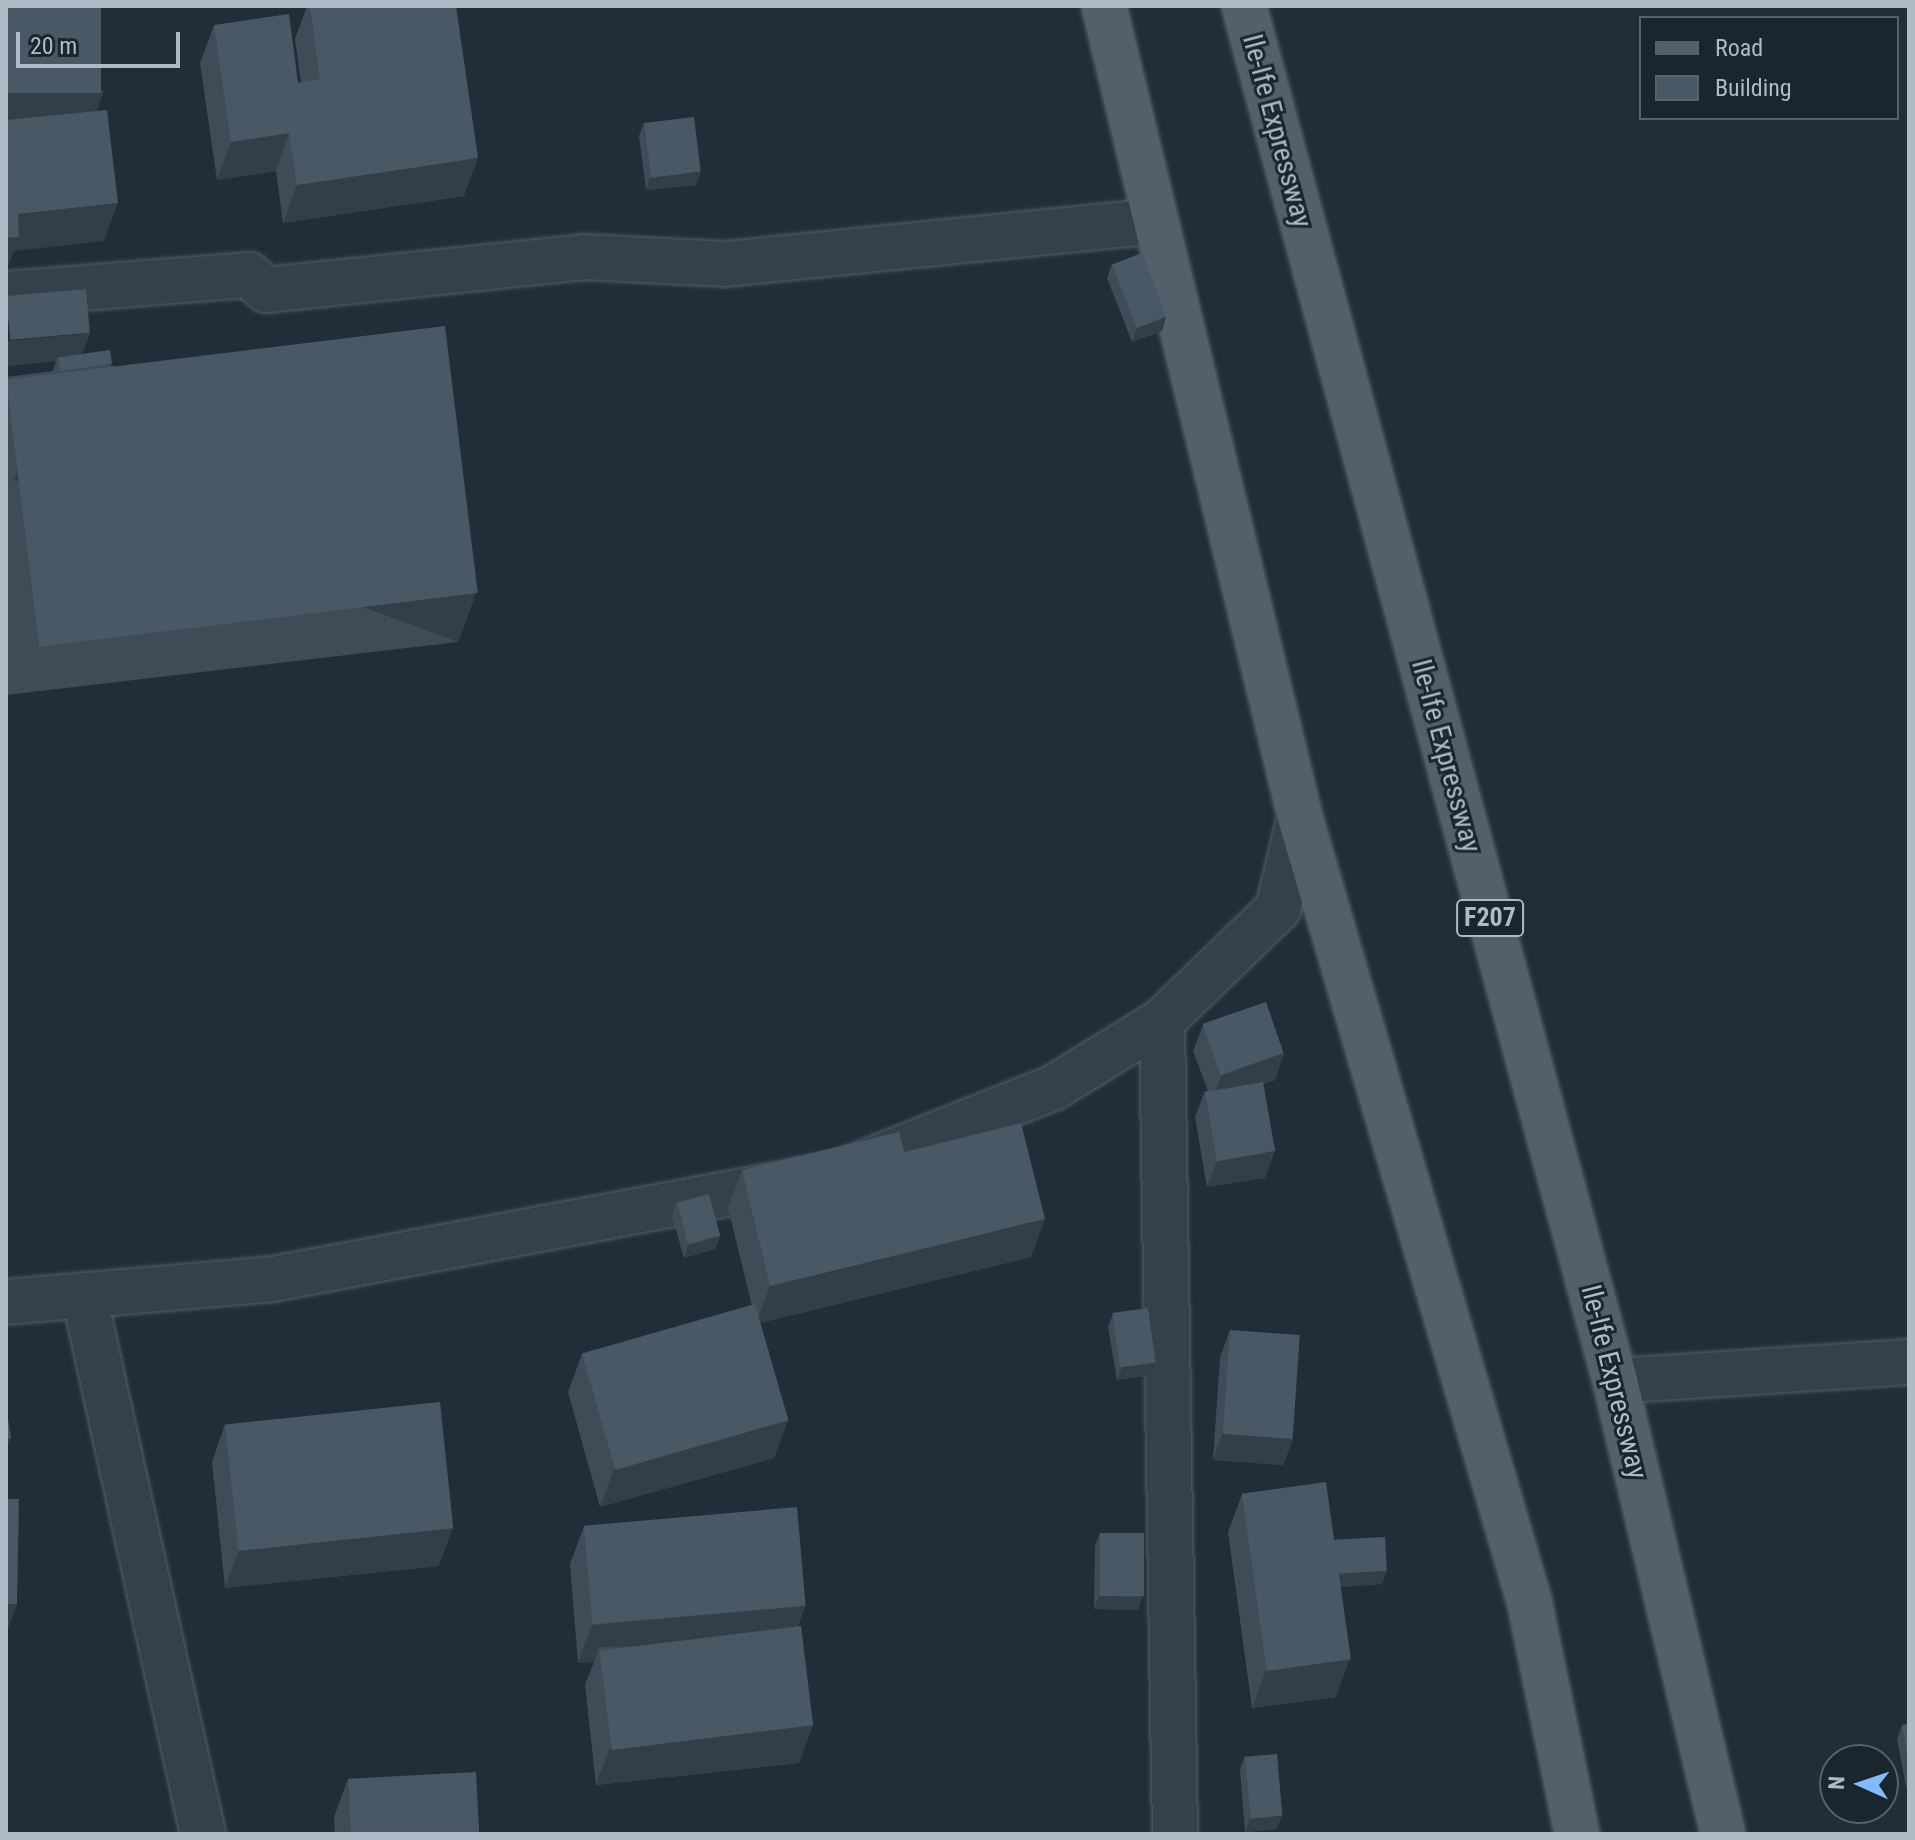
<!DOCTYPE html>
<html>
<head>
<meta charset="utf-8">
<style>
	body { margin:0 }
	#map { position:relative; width:1915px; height:1840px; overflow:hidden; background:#212e39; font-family:"Roboto Condensed",sans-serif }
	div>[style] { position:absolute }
	.roads { filter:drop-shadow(0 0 2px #525d67) drop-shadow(0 0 2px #525d67) }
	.minor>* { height:44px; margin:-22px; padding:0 22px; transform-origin:22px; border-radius:22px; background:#35404a }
	.primary>* { height:44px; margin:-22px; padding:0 22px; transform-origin:22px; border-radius:22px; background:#535f6a }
	.wall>* { inset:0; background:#3f4c57 }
	.shaded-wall>* { inset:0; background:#333e47; transform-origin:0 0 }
	.building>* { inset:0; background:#495865; transform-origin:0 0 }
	span { translate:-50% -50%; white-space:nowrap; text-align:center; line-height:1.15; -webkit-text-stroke:6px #1a252e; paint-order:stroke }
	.shield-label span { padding:2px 6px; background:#1a252e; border:2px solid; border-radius:6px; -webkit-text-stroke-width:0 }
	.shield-label { font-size:26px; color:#afbac6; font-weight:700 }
	.street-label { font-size:28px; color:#afbac6 }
	.frame { position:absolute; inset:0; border:8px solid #afbac6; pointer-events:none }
	.legend { position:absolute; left:1639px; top:16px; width:260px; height:104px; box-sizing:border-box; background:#1a252e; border:2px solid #56616b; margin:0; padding:10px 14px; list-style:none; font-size:24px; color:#afbac6 }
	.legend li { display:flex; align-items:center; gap:16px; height:40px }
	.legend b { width:40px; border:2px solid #56616b }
	.north { position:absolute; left:1819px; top:1744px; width:80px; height:80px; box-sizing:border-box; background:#1a252e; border:2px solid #56616b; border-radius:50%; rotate:273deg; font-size:22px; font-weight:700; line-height:32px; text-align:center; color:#afbac6 }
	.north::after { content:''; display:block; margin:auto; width:28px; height:36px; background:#82bcf8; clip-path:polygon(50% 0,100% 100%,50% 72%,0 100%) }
	.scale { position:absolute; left:16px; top:32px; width:164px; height:36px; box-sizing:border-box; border:4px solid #afbac6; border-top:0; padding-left:10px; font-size:24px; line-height:28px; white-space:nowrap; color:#afbac6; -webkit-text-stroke:6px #1a252e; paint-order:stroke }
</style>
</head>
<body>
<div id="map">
	<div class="roads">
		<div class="minor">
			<i style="left:6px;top:294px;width:244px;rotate:-4.5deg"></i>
			<i style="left:249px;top:275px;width:23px;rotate:41deg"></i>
			<i style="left:266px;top:290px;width:320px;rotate:-5.9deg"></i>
			<i style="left:584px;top:257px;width:142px;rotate:2.8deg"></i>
			<i style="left:726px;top:264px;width:431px;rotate:-5.7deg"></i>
			<i style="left:84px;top:1295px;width:552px;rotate:77.55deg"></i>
			<i style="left:6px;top:1302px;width:268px;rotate:-4.9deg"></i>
			<i style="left:273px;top:1279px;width:576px;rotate:-10.61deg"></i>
			<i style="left:839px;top:1173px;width:230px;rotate:-21.7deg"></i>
			<i style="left:1053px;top:1088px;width:128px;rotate:-31.6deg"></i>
			<i style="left:1615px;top:1381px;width:295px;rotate:-3.7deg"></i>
			<i style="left:1175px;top:1834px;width:813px;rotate:-90.92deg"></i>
			<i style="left:1162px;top:1021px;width:161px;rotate:-44deg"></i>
			<i style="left:1278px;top:909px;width:95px;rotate:-76.6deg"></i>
		</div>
		<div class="primary">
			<i style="left:1104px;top:6px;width:834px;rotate:76.41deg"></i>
			<i style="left:1300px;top:817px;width:816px;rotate:73.7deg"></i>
			<i style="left:1529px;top:1600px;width:239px;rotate:78.4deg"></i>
			<i style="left:1244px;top:6px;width:1424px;rotate:74.9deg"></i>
			<i style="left:1615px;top:1381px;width:466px;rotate:76.6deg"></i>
		</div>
	</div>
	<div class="wall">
		<i style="clip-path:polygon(307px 6px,456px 6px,464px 196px,283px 223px,276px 171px,217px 180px,200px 63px,214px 25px,298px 83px,301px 82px,295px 39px)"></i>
		<i style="clip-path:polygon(644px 123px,696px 185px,646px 190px,639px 136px)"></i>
		<i style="clip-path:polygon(1112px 264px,1166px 317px,1162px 331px,1132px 342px,1107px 278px)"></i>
		<i style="clip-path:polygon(90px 333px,82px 354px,112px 365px,476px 593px,458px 642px,6px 695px,6px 377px,53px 371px,56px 361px,6px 366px)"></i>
		<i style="clip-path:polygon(1203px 1025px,1284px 1053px,1275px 1080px,1263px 1084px,1265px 1178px,1207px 1187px,1195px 1117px,1205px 1091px,1208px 1091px,1193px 1051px)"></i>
		<i style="clip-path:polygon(904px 1152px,1031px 1257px,760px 1323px,788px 1420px,774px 1458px,600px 1507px,568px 1392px,582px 1354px,752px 1306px,728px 1208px,742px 1170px)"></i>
		<i style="clip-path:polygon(677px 1202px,720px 1236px,715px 1249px,684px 1258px,672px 1216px)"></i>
		<i style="clip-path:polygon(1113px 1314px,1156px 1362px,1152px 1375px,1117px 1380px,1108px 1327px)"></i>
		<i style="clip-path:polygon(1230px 1330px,1293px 1439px,1283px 1465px,1213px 1460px,1220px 1357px)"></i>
		<i style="clip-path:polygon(225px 1424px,439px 1566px,225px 1588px,212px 1462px)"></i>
		<i style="clip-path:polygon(1242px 1494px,1334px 1540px,1382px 1584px,1340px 1587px,1336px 1697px,1252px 1708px,1228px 1532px)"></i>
		<i style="clip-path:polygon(584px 1526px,805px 1606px,798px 1626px,813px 1725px,799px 1763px,596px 1785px,585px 1685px,594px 1662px,578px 1663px,570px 1564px)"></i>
		<i style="clip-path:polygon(1100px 1533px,1142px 1597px,1138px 1610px,1094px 1609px,1095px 1546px)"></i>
		<i style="clip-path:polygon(1909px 1724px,1909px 1787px,1906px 1787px,1897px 1739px,1902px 1725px)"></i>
		<i style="clip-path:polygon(1245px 1756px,1277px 1829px,1245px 1832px,1240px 1769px)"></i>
		<i style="clip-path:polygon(348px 1779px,479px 1834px,335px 1834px,334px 1817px)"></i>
	</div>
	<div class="shaded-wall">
		<i style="clip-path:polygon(104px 90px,91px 128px,6px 130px,6px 93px)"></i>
		<i style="clip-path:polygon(289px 133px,276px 171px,217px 180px,231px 142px)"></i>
		<i style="clip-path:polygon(478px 158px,464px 196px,283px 223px,297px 185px)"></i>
		<i style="clip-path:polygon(701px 172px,696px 185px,646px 190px,650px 177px)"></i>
		<i style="clip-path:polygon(118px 203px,104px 241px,14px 251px,6px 272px,6px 238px,18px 214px)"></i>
		<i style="clip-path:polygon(1166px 317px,1162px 331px,1132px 342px,1137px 328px)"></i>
		<i style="clip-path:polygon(90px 333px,80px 359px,58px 357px,56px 361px,6px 366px,6px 341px)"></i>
		<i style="left:476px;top:593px;width:52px;height:473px;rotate:110deg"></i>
		<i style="clip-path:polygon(1284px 1053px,1275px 1080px,1212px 1102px,1221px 1076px)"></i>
		<i style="clip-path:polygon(1275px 1151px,1265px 1178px,1207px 1187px,1217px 1161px)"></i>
		<i style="clip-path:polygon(1045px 1219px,1031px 1257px,756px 1324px,770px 1286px)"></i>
		<i style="clip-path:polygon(720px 1236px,715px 1249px,684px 1258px,688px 1245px)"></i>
		<i style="clip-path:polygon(1156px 1362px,1152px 1375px,1117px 1380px,1122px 1367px)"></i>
		<i style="clip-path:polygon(788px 1420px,774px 1458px,600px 1507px,614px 1469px)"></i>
		<i style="clip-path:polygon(1222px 1434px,1293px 1439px,1283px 1465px,1213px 1460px)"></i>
		<i style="clip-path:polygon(11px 1438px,6px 1451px,6px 1439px)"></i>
		<i style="clip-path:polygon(453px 1528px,439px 1566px,225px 1588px,239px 1550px)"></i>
		<i style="clip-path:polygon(1387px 1571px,1382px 1584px,1327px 1587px,1332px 1574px)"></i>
		<i style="clip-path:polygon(1099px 1596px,1142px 1597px,1138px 1610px,1094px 1609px)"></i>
		<i style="clip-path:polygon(6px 1604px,17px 1604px,6px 1634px)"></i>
		<i style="clip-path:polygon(805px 1606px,791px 1644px,599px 1647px,594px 1662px,578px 1663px,592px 1625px)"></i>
		<i style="clip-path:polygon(1350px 1659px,1336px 1697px,1252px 1708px,1266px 1670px)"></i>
		<i style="clip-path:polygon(813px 1725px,799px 1763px,596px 1785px,610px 1747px)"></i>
		<i style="clip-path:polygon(1282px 1816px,1277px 1829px,1245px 1832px,1250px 1819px)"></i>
	</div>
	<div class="building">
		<i style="left:6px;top:6px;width:95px;height:87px"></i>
		<i style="clip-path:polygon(310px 6px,456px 6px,478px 158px,297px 185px,289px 133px,231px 142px,214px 25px,289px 14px,298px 83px,320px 79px)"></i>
		<i style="clip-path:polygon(107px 110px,118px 203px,18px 214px,19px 237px,6px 238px,6px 120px)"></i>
		<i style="left:694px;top:117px;width:55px;height:50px;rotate:83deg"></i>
		<i style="left:1142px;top:253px;width:68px;height:32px;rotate:69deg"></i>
		<i style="left:86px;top:289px;width:44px;height:80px;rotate:85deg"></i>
		<i style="left:445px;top:326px;width:269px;height:442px;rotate:83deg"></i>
		<i style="left:110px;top:350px;width:14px;height:52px;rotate:82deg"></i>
		<i style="left:1266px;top:1002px;width:54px;height:67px;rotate:71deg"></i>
		<i style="left:1263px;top:1082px;width:70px;height:59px;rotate:80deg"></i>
		<i style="clip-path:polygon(1021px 1123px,1045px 1219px,770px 1286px,742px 1170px,899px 1132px,904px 1152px)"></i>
		<i style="left:709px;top:1194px;width:43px;height:33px;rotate:75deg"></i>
		<i style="left:755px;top:1304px;width:121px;height:180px;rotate:74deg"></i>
		<i style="left:1148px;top:1308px;width:55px;height:36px;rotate:82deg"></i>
		<i style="left:1230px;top:1330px;width:70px;height:104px;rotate:4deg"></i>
		<i style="left:440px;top:1402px;width:127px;height:216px;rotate:84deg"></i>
		<i style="clip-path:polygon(6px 1406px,11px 1438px,6px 1439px)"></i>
		<i style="left:1326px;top:1482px;width:179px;height:85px;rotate:82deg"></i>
		<i style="clip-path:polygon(6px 1499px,19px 1499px,17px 1604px,6px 1604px)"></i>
		<i style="left:797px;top:1507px;width:99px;height:214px;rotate:85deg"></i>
		<i style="left:1100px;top:1533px;width:44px;height:63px"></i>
		<i style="left:1385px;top:1537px;width:34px;height:51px;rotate:87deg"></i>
		<i style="left:801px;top:1626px;width:100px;height:203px;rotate:83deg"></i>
		<i style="clip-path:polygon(1909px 1724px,1909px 1765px,1902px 1725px)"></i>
		<i style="left:1277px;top:1754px;width:62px;height:32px;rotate:85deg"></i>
		<i style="left:476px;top:1772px;width:62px;height:128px;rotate:87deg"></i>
	</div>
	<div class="shield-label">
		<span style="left:1490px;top:918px">F207</span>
	</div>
	<div class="street-label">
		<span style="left:1277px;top:131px;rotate:75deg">Ile-Ife Expressway</span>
		<span style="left:1446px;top:756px;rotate:75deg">Ile-Ife Expressway</span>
		<span style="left:1614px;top:1382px;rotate:76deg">Ile-Ife Expressway</span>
	</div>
	<div class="frame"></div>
	<ul class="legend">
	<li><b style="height:10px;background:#535f6a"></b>Road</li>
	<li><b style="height:22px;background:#495865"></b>Building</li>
	</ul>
	<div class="north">N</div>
	<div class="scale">20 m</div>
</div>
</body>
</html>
